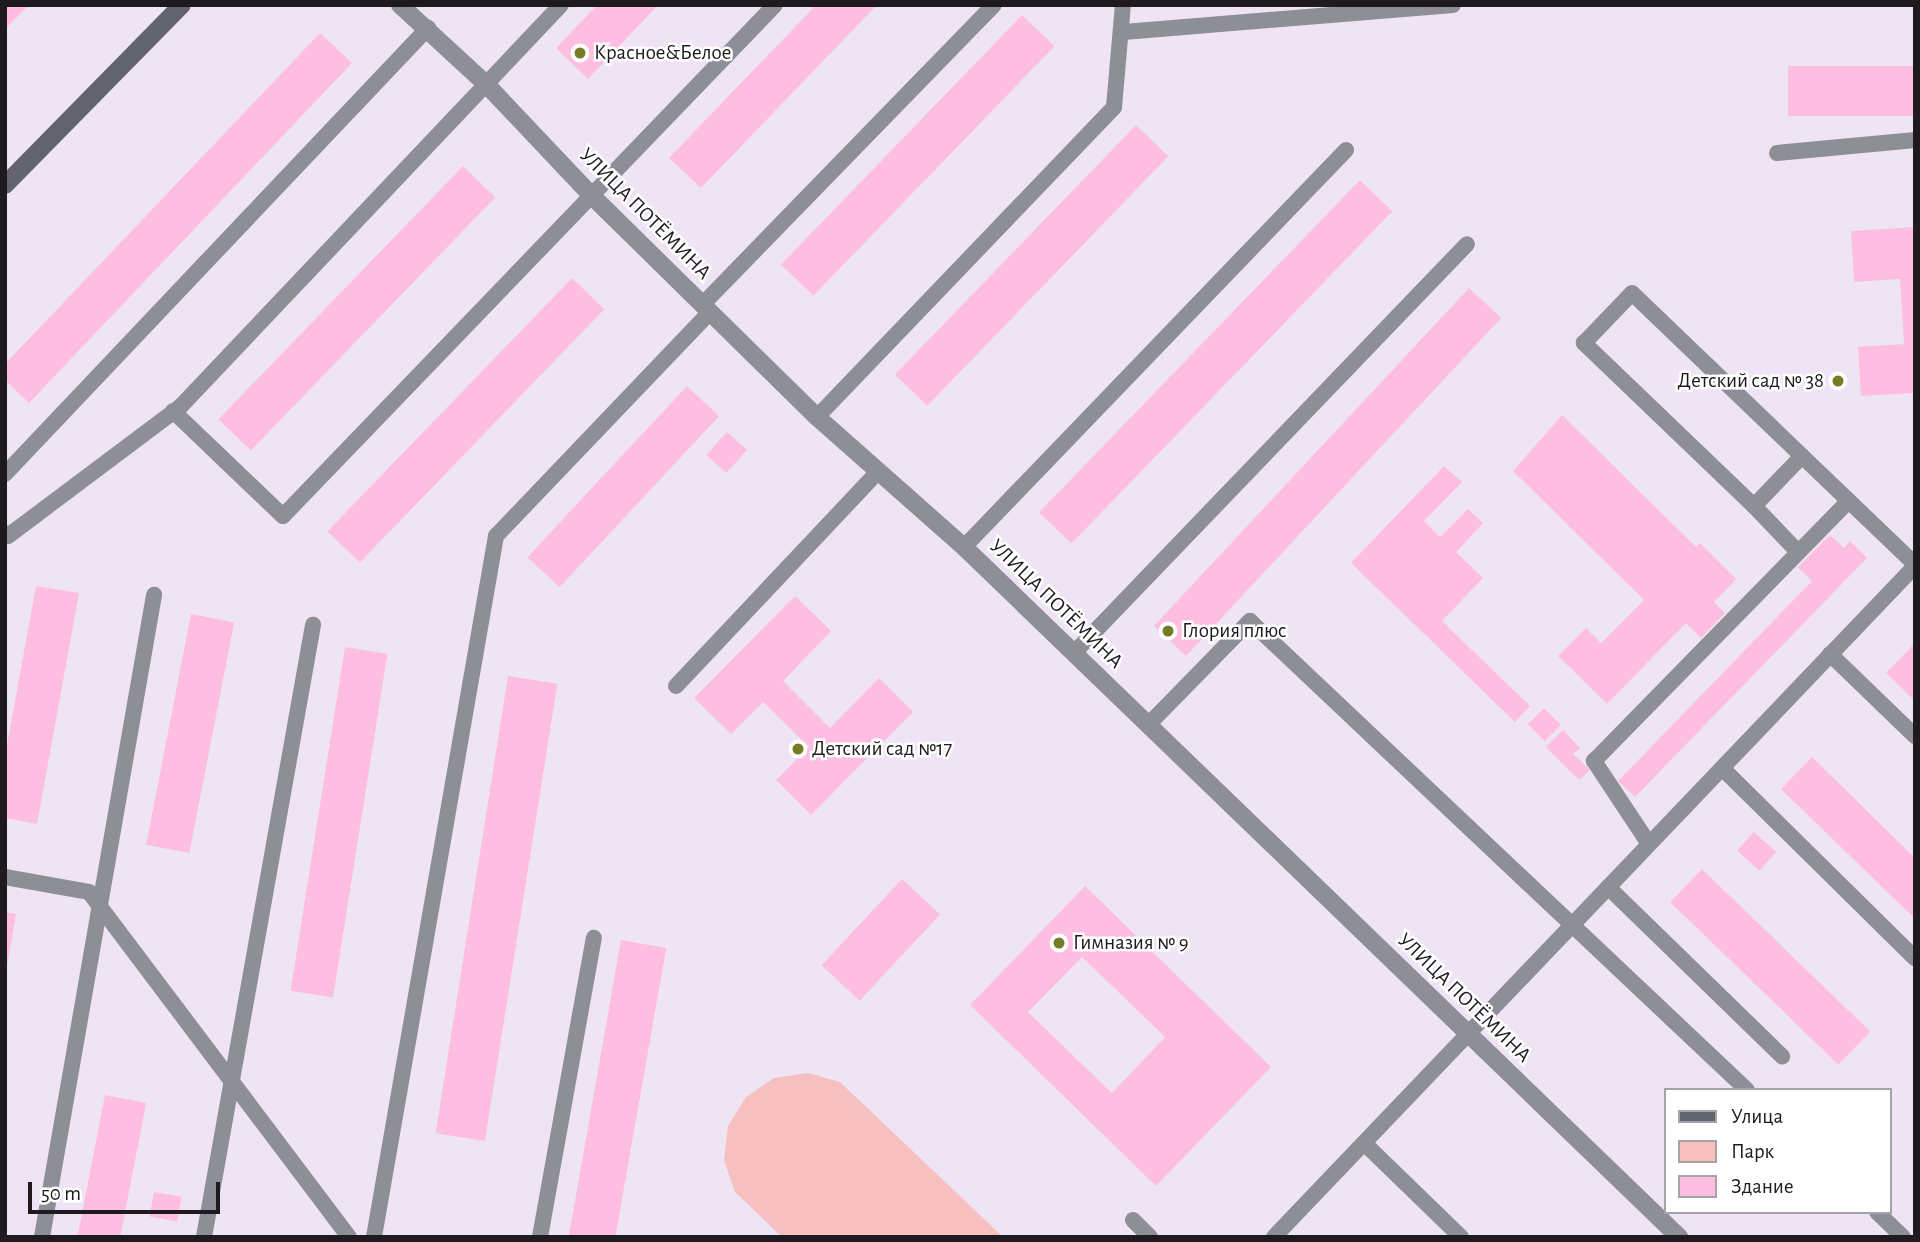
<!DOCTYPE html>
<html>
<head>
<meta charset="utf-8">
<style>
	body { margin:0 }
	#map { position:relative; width:1920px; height:1242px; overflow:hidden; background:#eee4f4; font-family:"Alegreya Sans",sans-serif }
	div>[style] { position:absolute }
	.green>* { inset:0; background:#f6c0c1 }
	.building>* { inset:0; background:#febee1; transform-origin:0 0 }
	.service>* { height:16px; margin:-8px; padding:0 8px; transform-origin:8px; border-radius:8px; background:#8d8e96 }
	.tertiary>* { height:18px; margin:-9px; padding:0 9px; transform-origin:9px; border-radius:9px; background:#8d8e96 }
	.secondary>* { height:18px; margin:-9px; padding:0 9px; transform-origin:9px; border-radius:9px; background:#62636e }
	.dots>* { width:19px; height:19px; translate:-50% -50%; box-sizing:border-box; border:4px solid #fff; border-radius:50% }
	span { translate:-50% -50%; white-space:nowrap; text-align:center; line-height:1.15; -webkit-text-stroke:5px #fff; paint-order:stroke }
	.poi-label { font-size:21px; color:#1e1a20 }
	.left { translate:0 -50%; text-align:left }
	.right { translate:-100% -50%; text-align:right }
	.street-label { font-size:21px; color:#1e1a20 }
	.frame { position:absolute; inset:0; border:7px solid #1e1a20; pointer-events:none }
	.legend { position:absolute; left:1664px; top:1088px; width:228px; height:126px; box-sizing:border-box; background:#fff; border:2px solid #a5a3a6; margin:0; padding:9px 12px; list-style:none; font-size:21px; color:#1e1a20 }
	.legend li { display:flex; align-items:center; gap:14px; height:35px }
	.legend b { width:35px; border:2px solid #a5a3a6 }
	.scale { position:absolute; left:28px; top:1182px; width:192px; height:32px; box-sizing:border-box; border:4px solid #1e1a20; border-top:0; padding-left:9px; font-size:21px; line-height:24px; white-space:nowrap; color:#1e1a20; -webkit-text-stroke:5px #fff; paint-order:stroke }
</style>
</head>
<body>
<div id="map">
	<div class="green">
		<i style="clip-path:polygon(808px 1073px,840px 1082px,1003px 1237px,782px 1237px,735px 1192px,724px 1160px,728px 1126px,746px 1097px,774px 1078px)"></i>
	</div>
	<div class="building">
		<i style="clip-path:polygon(5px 5px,29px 5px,5px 29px)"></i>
		<i style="clip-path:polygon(597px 5px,658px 5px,588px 79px,556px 48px)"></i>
		<i style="clip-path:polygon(816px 5px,877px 5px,701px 188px,669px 158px)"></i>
		<i style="left:1022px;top:15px;width:45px;height:347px;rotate:44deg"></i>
		<i style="clip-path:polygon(320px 33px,352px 63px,29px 403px,5px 380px,5px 364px)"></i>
		<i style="left:1915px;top:66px;width:50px;height:127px;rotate:90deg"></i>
		<i style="left:1136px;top:125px;width:45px;height:347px;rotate:44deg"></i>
		<i style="left:463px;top:166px;width:45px;height:352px;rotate:44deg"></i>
		<i style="left:1360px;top:180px;width:45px;height:462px;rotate:44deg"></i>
		<i style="clip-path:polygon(1915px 227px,1915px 393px,1861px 396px,1858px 347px,1904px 344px,1900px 279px,1854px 282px,1851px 231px)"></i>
		<i style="left:572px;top:278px;width:45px;height:352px;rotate:44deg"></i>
		<i style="left:1469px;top:288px;width:44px;height:462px;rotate:43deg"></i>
		<i style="left:687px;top:386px;width:44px;height:234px;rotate:43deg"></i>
		<i style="clip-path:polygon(1562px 415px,1696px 547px,1700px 543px,1736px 579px,1714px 602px,1725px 613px,1701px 638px,1686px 623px,1607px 704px,1558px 656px,1586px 628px,1601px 643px,1644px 600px,1513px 471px)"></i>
		<i style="left:727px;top:432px;width:27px;height:31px;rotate:42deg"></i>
		<i style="clip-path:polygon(1444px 466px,1462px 482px,1424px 521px,1440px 537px,1468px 509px,1483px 523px,1456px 552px,1483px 578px,1442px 621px,1530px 706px,1515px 722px,1351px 563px)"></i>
		<i style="clip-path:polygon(1830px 535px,1844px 548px,1850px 541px,1867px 558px,1635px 797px,1618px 781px,1812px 581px,1798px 567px)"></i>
		<i style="clip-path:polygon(36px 586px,79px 593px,37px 824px,5px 818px,5px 756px)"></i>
		<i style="clip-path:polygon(795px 596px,831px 631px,783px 681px,830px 728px,879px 678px,913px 712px,811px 815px,776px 780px,809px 747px,763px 702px,731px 734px,694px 698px)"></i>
		<i style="left:191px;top:614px;width:44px;height:235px;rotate:11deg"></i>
		<i style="clip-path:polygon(1915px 643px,1915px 701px,1886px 673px)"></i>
		<i style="left:345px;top:647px;width:43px;height:348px;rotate:9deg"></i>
		<i style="left:508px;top:676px;width:50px;height:463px;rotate:9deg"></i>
		<i style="left:1544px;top:708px;width:24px;height:23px;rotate:45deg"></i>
		<i style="clip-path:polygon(1563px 730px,1580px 748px,1573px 754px,1590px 770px,1579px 780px,1546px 747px)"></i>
		<i style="clip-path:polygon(1812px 757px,1915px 858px,1915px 919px,1781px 789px)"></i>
		<i style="left:1754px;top:832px;width:30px;height:25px;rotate:42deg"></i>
		<i style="left:1702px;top:869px;width:234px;height:46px;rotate:44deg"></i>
		<i style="left:902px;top:879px;width:52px;height:118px;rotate:43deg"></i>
		<i style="clip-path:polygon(evenodd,1085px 886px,1271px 1067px,1156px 1186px,970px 1005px,1085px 886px,1082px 957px,1165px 1037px,1112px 1093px,1028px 1012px,1082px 957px)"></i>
		<i style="clip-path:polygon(5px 912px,16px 914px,7px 966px,5px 966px)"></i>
		<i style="left:621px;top:940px;width:46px;height:302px;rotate:10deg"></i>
		<i style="left:105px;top:1095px;width:42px;height:144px;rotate:11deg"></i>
		<i style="left:154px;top:1192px;width:28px;height:25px;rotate:10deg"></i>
	</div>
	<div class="service">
		<i style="left:1124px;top:32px;width:330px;rotate:-4.7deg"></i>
		<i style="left:1777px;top:153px;width:139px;rotate:-5.4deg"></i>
		<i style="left:703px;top:304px;width:417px;rotate:-45.8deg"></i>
		<i style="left:173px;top:411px;width:152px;rotate:43.7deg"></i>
		<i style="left:283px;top:516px;width:709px;rotate:-46.09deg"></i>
		<i style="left:817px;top:417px;width:429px;rotate:-46.2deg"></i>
		<i style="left:1114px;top:107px;width:102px;rotate:-85deg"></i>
		<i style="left:5px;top:474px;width:615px;rotate:-46.52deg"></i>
		<i style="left:1754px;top:506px;width:236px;rotate:-136.2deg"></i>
		<i style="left:1584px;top:343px;width:69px;rotate:-46.2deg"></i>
		<i style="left:1632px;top:293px;width:392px;rotate:43.8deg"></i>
		<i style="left:5px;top:533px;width:4px;rotate:45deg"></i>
		<i style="left:8px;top:536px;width:216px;rotate:-36.9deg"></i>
		<i style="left:181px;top:406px;width:552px;rotate:-46.54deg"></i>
		<i style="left:964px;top:547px;width:551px;rotate:-46.1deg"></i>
		<i style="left:1798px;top:552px;width:64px;rotate:-133.7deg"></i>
		<i style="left:1754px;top:506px;width:69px;rotate:-46.2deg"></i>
		<i style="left:1074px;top:653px;width:567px;rotate:-46.14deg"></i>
		<i style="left:1830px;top:654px;width:118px;rotate:44deg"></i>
		<i style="left:676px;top:686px;width:293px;rotate:-46.7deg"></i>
		<i style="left:1148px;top:725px;width:146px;rotate:-45.6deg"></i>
		<i style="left:1250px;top:621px;width:683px;rotate:43.34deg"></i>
		<i style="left:1722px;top:768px;width:271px;rotate:44.6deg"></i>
		<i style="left:1649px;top:844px;width:100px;rotate:-123.5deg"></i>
		<i style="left:1594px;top:761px;width:364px;rotate:-45.6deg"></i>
		<i style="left:5px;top:877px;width:85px;rotate:10.1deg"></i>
		<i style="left:89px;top:892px;width:432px;rotate:53deg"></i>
		<i style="left:1608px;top:887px;width:243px;rotate:44.2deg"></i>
		<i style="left:1364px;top:1143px;width:135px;rotate:44.1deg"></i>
		<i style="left:1877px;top:1212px;width:36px;rotate:44deg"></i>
		<i style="left:1133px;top:1220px;width:24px;rotate:45deg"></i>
		<i style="left:42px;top:1237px;width:652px;rotate:-80.1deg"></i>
		<i style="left:204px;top:1237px;width:622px;rotate:-79.9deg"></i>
		<i style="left:374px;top:1237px;width:712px;rotate:-80.13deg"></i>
		<i style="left:496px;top:536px;width:310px;rotate:-46.3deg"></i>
		<i style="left:540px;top:1237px;width:304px;rotate:-79.8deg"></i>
		<i style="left:1274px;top:1237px;width:928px;rotate:-46.31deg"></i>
	</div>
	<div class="tertiary">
		<i style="left:400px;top:5px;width:117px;rotate:42.6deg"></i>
		<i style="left:486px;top:84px;width:154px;rotate:46.6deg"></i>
		<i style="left:592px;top:196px;width:315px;rotate:44.5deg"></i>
		<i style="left:817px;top:417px;width:196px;rotate:41.5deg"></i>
		<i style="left:964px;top:547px;width:994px;rotate:43.98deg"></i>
	</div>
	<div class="secondary">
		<i style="left:5px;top:185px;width:252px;rotate:-45.5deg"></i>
	</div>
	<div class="dots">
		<i style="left:580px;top:53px;background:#767b25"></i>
		<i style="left:1838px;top:381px;background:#767b25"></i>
		<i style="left:1168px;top:631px;background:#767b25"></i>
		<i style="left:798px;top:749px;background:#767b25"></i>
		<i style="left:1059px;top:943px;background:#767b25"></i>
	</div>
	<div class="poi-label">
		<span class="left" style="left:594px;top:53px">Красное&amp;Белое</span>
		<span class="right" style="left:1824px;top:381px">Детский сад № 38</span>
		<span class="left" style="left:1182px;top:631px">Глория плюс</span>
		<span class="left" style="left:812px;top:749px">Детский сад №17</span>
		<span class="left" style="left:1073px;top:943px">Гимназия № 9</span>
	</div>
	<div class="street-label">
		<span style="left:645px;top:214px;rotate:45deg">УЛИЦА ПОТЁМИНА</span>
		<span style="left:1056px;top:604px;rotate:44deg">УЛИЦА ПОТЁМИНА</span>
		<span style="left:1464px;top:998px;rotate:44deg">УЛИЦА ПОТЁМИНА</span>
	</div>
	<div class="frame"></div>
	<ul class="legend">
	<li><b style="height:9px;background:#62636e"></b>Улица</li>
	<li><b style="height:19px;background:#f6c0c1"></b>Парк</li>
	<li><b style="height:19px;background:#febee1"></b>Здание</li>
	</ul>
	<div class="scale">50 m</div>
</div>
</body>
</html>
